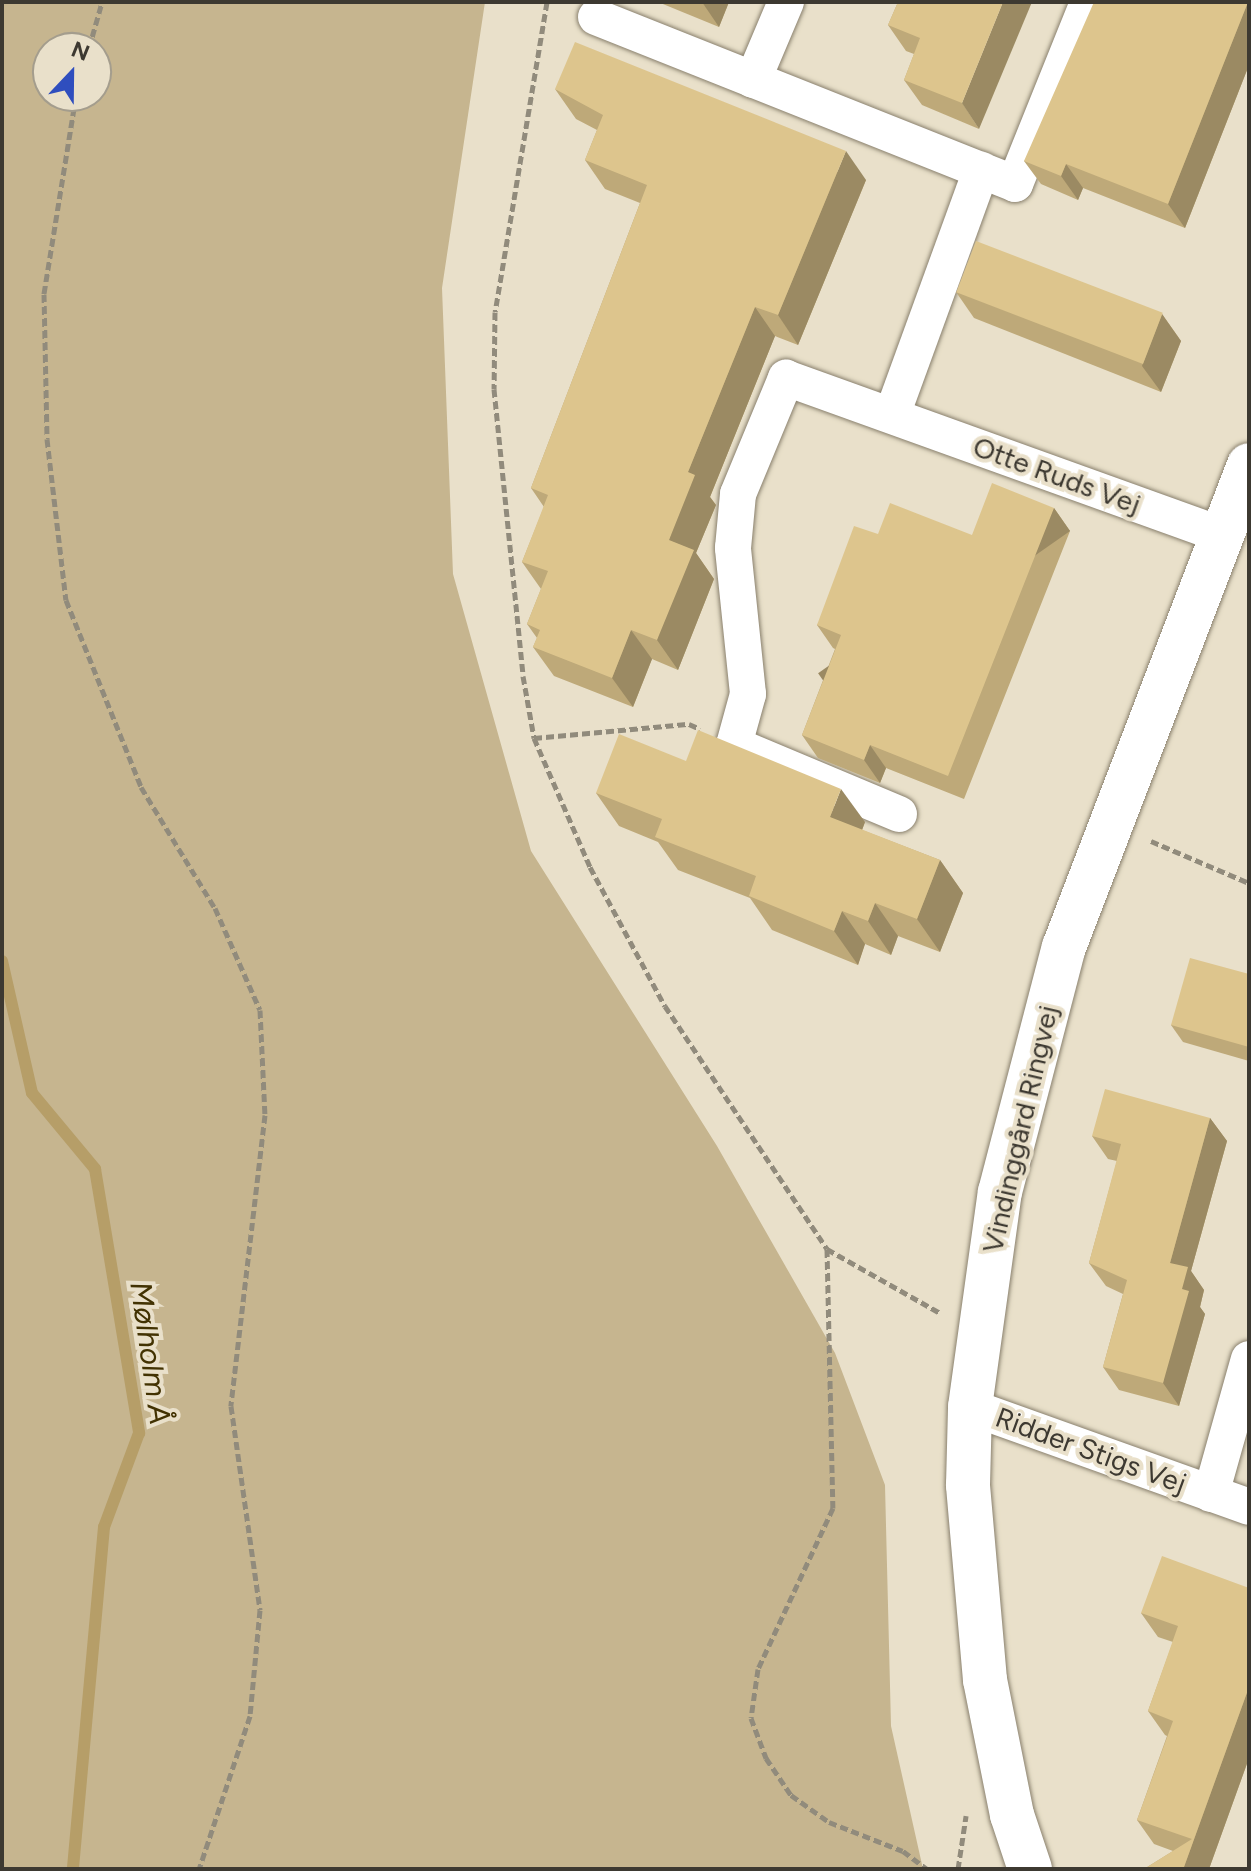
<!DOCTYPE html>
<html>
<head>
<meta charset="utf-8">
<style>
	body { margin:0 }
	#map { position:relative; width:1251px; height:1871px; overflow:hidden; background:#e9e0ca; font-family:Figtree,sans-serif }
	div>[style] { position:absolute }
	.green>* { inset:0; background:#c6b58f }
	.stream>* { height:12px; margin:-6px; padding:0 6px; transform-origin:6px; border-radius:6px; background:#b69e68 }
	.path>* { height:5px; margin-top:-2.5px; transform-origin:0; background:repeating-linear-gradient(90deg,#918b7c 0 8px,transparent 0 12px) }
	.roads { filter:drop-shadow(0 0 2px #89806d) drop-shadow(0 0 2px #89806d) }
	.minor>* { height:36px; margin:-18px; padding:0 18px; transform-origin:18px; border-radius:18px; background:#fff }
	.tertiary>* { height:44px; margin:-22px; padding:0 22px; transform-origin:22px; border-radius:22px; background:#fff }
	.wall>* { inset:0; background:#bea979 }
	.shaded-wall>* { inset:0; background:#9b8a63; transform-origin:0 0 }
	.building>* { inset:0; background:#ddc58d; transform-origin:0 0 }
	span { translate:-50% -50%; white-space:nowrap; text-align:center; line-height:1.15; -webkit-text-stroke:8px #e9e0ca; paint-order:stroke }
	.street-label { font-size:28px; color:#3d3931 }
	.water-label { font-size:30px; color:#423202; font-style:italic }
	.frame { position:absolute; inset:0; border:4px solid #3d3931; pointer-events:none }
	.north { position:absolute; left:32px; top:32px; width:80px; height:80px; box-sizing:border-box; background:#e9e0ca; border:2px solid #a49d8d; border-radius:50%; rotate:22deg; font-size:22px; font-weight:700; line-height:32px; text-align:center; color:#3d3931 }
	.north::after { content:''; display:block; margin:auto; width:28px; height:36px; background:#2f4ebe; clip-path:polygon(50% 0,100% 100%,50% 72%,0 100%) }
</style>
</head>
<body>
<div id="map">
	<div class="green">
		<i style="clip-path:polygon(evenodd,2px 2px,485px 2px,442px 288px,453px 574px,531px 851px,717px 1146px,835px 1353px,885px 1485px,891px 1726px,923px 1869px,2px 1869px,2px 2px,48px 48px,96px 48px,96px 96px,48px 96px,48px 48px)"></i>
	</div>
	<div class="stream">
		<i style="left:2px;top:961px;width:135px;rotate:77.2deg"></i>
		<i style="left:32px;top:1093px;width:99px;rotate:50.3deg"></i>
		<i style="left:95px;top:1169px;width:268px;rotate:80.5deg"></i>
		<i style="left:139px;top:1433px;width:100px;rotate:110.4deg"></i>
		<i style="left:104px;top:1527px;width:343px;rotate:95.2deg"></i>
	</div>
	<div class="path">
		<i style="left:547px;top:2px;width:314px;rotate:99.5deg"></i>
		<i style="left:495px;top:312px;width:77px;rotate:90.7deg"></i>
		<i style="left:494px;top:389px;width:288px;rotate:84.2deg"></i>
		<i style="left:523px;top:676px;width:63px;rotate:79.9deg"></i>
		<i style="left:534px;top:738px;width:141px;rotate:66.5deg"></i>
		<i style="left:590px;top:867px;width:158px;rotate:61.7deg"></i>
		<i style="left:665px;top:1006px;width:292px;rotate:56.3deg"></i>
		<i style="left:827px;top:1249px;width:130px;rotate:29.5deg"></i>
		<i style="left:89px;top:48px;width:48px;rotate:-74.2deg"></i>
		<i style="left:76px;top:96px;width:201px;rotate:99.2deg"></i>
		<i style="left:44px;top:294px;width:145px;rotate:88.8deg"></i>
		<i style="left:47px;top:439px;width:162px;rotate:83.3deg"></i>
		<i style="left:66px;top:600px;width:201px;rotate:68.1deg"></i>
		<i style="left:141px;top:787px;width:142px;rotate:58.6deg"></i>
		<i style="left:215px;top:908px;width:111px;rotate:66.2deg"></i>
		<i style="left:260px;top:1010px;width:105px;rotate:87.3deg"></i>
		<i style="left:265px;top:1115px;width:293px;rotate:96.7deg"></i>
		<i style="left:231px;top:1406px;width:206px;rotate:81.9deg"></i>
		<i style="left:260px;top:1610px;width:106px;rotate:95.4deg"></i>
		<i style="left:250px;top:1716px;width:161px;rotate:108.4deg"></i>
		<i style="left:534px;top:738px;width:156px;rotate:-5.2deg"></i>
		<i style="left:689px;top:724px;width:12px;rotate:24deg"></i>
		<i style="left:1151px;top:841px;width:107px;rotate:23.2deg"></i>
		<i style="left:827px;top:1249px;width:259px;rotate:88.7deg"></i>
		<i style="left:833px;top:1508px;width:178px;rotate:115deg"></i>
		<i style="left:758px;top:1669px;width:49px;rotate:98.1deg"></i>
		<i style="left:751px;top:1718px;width:43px;rotate:69.4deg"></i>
		<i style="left:766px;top:1758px;width:45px;rotate:56deg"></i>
		<i style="left:791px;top:1795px;width:47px;rotate:35.4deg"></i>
		<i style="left:829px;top:1822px;width:79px;rotate:21.4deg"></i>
		<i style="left:903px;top:1851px;width:30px;rotate:37deg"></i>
		<i style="left:958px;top:1869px;width:54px;rotate:-81.4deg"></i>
	</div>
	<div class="roads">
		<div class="minor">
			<i style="left:596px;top:17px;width:451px;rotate:21.7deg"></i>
			<i style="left:1015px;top:184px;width:196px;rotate:-68.1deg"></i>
			<i style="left:753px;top:80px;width:85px;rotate:-67.1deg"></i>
			<i style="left:892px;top:415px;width:261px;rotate:-70deg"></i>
			<i style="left:899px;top:814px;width:179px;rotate:-157.3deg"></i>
			<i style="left:734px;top:745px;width:53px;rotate:-74.6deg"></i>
			<i style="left:748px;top:694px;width:147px;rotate:-95.9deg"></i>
			<i style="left:733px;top:548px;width:54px;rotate:-84.7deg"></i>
			<i style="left:738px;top:494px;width:126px;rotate:-67.5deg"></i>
			<i style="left:786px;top:378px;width:463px;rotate:19.8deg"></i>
			<i style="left:970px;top:1407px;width:296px;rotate:19.7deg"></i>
			<i style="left:1211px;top:1494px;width:140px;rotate:-74.3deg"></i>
		</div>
		<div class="tertiary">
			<i style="left:1030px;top:1869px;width:57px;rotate:-108.4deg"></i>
			<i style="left:1012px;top:1815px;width:138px;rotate:-101.3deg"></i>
			<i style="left:985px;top:1680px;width:196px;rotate:-95deg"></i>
			<i style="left:968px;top:1485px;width:78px;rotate:-88.5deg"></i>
			<i style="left:970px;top:1407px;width:217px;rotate:-82.1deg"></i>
			<i style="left:1000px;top:1192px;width:253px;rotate:-75.4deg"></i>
			<i style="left:1064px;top:947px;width:516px;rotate:-69deg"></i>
		</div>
	</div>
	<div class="wall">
		<i style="clip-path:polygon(658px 2px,729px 2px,719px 27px)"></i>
		<i style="clip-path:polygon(898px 2px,979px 129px,922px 105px,904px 80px,914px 54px,906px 51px,888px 25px)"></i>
		<i style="clip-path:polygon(1249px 2px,1249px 65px,1185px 228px,1083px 188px,1078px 200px,1041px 184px,1024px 161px)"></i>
		<i style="clip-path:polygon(555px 89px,866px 180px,798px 345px,775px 336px,710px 497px,716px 505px,696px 553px,714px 579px,678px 670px,652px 659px,633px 707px,554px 676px,533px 647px,537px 638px,527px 624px,541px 589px,522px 562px,544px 507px,531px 488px,640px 203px,605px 189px,585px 160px,597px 130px,576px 119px)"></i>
		<i style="clip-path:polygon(956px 292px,1162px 314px,1181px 341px,1161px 392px,974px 318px)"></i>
		<i style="clip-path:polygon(1054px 508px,1070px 531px,964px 799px,886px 768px,880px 783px,818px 758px,802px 735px,835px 649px,833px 648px,817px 625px,878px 534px,972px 535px)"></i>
		<i style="clip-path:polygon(686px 761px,865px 822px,862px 830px,940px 860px,963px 893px,940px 952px,898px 936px,891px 955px,865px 944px,858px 965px,772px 930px,750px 898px,678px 870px,658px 842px,619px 826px,596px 793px)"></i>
		<i style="clip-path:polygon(1249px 974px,1249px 1061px,1183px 1042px,1171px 1025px)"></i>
		<i style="clip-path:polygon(1210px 1118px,1227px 1141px,1191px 1271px,1204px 1290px,1200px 1307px,1205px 1314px,1179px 1406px,1119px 1390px,1103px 1367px,1123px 1294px,1106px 1286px,1089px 1263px,1117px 1161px,1108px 1159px,1092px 1136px)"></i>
		<i style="clip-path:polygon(1249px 1588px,1249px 1758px,1209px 1869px,1144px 1869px,1173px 1851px,1154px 1844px,1137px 1820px,1167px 1736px,1165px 1735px,1148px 1711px,1173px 1642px,1158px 1637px,1141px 1613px)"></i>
	</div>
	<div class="shaded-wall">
		<i style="clip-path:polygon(702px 2px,729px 2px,719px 27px)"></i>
		<i style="clip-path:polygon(1003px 2px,1032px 2px,979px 129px,962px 103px)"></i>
		<i style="clip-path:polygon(1248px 2px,1249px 2px,1249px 65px,1185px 228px,1168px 204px)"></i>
		<i style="clip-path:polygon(846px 151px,866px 180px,798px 345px,778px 315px)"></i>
		<i style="clip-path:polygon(1066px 164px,1083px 188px,1078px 200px,1061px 176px)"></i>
		<i style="clip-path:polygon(755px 307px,775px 336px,710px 497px,716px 505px,696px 553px,714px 579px,678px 670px,657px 640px,669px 540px,688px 472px)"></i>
		<i style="clip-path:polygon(1162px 314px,1181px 341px,1161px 392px,1142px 366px)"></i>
		<i style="left:1054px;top:508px;width:28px;height:288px;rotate:55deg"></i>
		<i style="clip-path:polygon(631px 630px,652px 659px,633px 707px,612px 678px)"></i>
		<i style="clip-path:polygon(870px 745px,886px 768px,880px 783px,864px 760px)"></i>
		<i style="clip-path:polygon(841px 789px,865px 822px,854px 851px,830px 817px)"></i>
		<i style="clip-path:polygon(940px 860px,963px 893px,940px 952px,917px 919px)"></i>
		<i style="clip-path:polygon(875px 903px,898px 936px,891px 955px,868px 921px)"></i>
		<i style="clip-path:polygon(842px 911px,865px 944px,858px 965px,834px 931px)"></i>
		<i style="clip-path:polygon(1210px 1118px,1227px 1141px,1191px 1271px,1204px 1290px,1200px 1307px,1205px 1314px,1179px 1406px,1163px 1383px,1182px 1289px,1170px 1263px)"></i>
		<i style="clip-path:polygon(1249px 1687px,1249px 1758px,1209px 1869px,1185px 1869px,1184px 1867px)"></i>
	</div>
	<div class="building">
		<i style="clip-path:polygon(898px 2px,1003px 2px,962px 103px,904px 80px,920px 38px,888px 25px)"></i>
		<i style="clip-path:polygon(1094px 2px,1248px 2px,1168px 204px,1066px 164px,1061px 176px,1024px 161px)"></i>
		<i style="clip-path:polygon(575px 42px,846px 151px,778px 315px,755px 307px,688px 472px,695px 475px,669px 540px,694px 550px,657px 640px,631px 630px,612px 678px,533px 647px,540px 630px,527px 624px,548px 571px,522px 562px,548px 495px,531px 488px,647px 185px,585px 160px,603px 115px,555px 89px)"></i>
		<i style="left:976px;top:241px;width:200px;height:55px;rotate:21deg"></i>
		<i style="clip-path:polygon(992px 483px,1054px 508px,948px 776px,870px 745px,864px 760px,802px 735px,841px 635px,817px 625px,854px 526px,878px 534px,890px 503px,972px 535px)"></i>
		<i style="clip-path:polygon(698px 730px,841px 789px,830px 817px,940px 860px,917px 919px,875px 903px,868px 921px,842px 911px,834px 931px,749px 896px,756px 876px,655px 837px,662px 819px,596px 793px,619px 734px,686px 761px)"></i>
		<i style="clip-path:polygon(1190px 958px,1249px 974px,1249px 1047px,1171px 1025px)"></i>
		<i style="clip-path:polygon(1105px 1089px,1210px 1118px,1170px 1263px,1188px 1267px,1182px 1289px,1189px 1291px,1163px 1383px,1103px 1367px,1127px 1280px,1089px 1263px,1121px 1144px,1092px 1136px)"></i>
		<i style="clip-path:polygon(1162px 1556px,1249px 1588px,1249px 1601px,1247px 1606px,1249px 1606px,1249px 1687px,1184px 1867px,1189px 1869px,1144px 1869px,1192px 1839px,1137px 1820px,1173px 1721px,1148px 1711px,1178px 1626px,1141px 1613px)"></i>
	</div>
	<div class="street-label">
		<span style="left:1057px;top:475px;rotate:20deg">Otte Ruds Vej</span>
		<span style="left:1020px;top:1129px;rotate:-77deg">Vindinggård Ringvej</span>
		<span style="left:1091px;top:1450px;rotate:20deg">Ridder Stigs Vej</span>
	</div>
	<div class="water-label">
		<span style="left:150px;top:1353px;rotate:82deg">Mølholm Å</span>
	</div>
	<div class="frame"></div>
	<div class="north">N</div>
</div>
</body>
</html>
